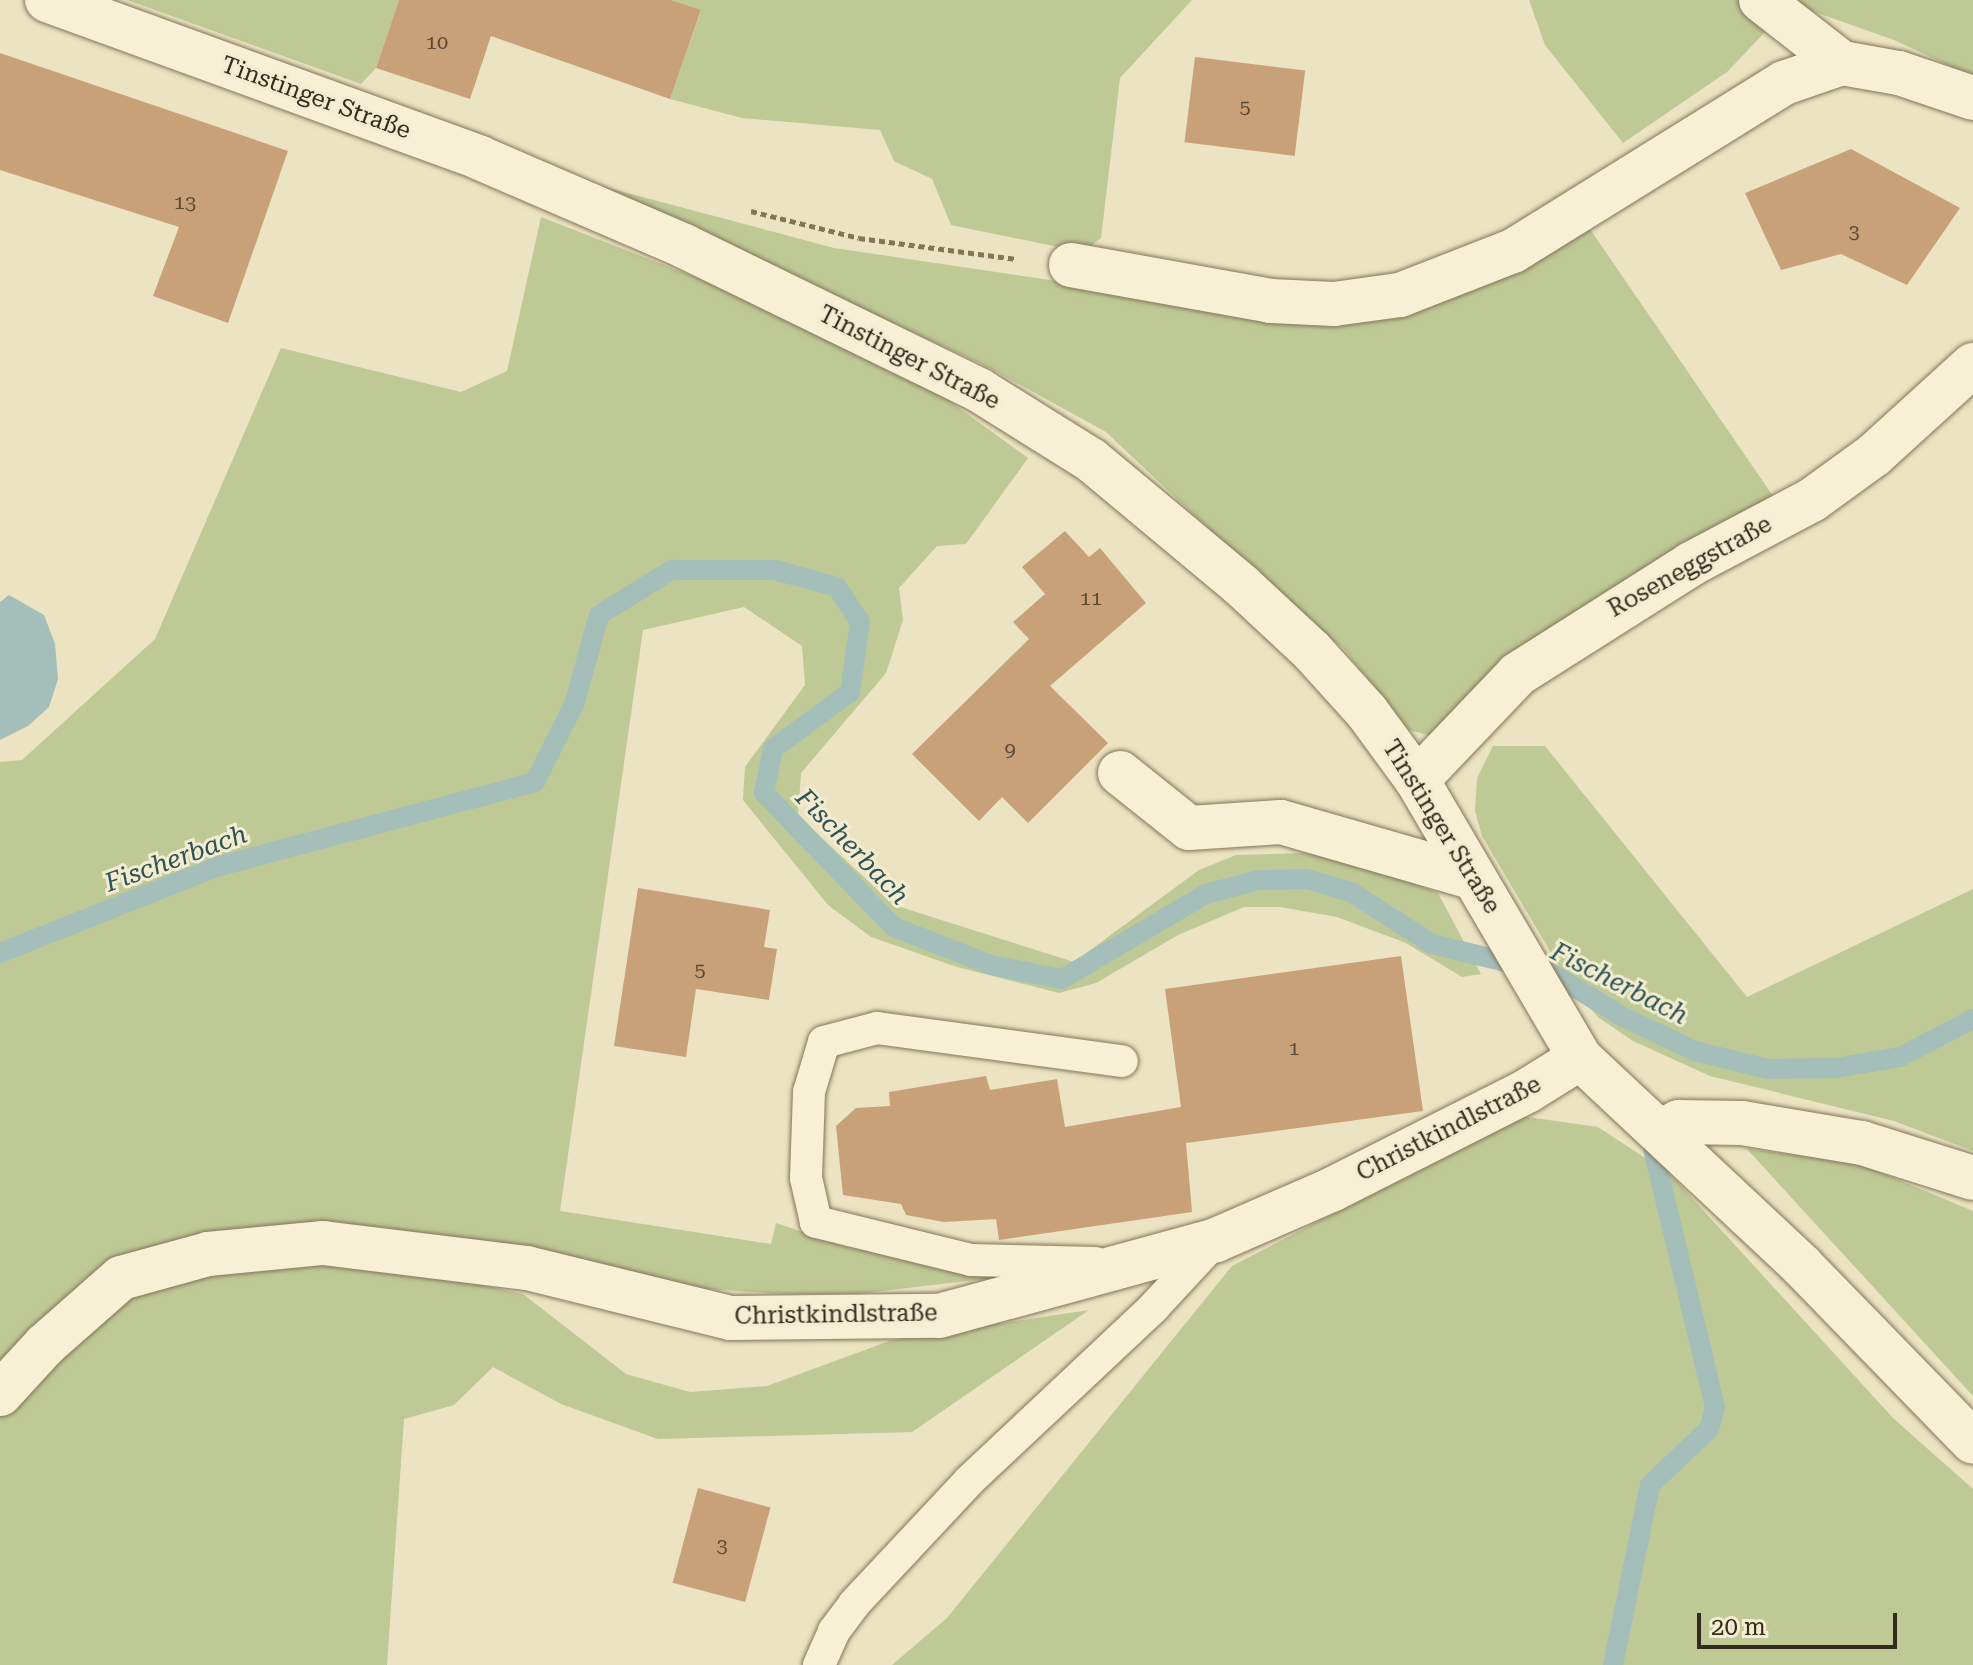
<!DOCTYPE html>
<html>
<head>
<meta charset="utf-8">
<style>
	body { margin:0 }
	#map { position:relative; width:1973px; height:1665px; overflow:hidden; background:#ebe3c1; font-family:"Roboto Serif",serif }
	div>[style] { position:absolute }
	.green>* { inset:0; background:#bec996 }
	.water>* { inset:0; background:#a4beb9 }
	.stream>* { height:20px; margin:-10px; padding:0 10px; transform-origin:10px; border-radius:10px; background:#a4beb9 }
	.building>* { inset:0; background:#c8a179; transform-origin:0 0 }
	.path>* { height:5px; margin-top:-2.5px; transform-origin:0; background:repeating-linear-gradient(90deg,#84745a 0 6px,transparent 0 10px) }
	.roads { filter:drop-shadow(0 0 2px #84745a) drop-shadow(0 0 2px #84745a) }
	.service>* { height:32px; margin:-16px; padding:0 16px; transform-origin:16px; border-radius:16px; background:#f7f0d4 }
	.minor>* { height:44px; margin:-22px; padding:0 22px; transform-origin:22px; border-radius:22px; background:#f7f0d4 }
	span { translate:-50% -50%; white-space:nowrap; text-align:center; line-height:1.15; -webkit-text-stroke:6px #f3ecd1; paint-order:stroke }
	.number-label { font-size:20px; color:#5a4834 }
	.number-label span { -webkit-text-stroke-width:0 }
	.street-label { font-size:24px; color:#352b1d }
	.water-label { font-size:26px; color:#2d5354; font-style:italic }
	.scale { position:absolute; left:1697px; top:1613px; width:200px; height:36px; box-sizing:border-box; border:4px solid #352b1d; border-top:0; padding-left:10px; font-size:24px; line-height:28px; white-space:nowrap; color:#352b1d; -webkit-text-stroke:6px #f3ecd1; paint-order:stroke }
</style>
</head>
<body>
<div id="map">
	<div class="green">
		<i style="clip-path:polygon(127px 0,399px 0,376px 68px,361px 84px)"></i>
		<i style="clip-path:polygon(671px 0,1192px 0,1120px 78px,1101px 238px,1083px 252px,951px 225px,932px 179px,894px 161px,880px 130px,742px 118px,670px 99px,701px 11px)"></i>
		<i style="clip-path:polygon(1529px 0,1973px 0,1973px 77px,1894px 40px,1792px 4px,1727px 72px,1623px 143px,1545px 45px)"></i>
		<i style="clip-path:polygon(590px 183px,834px 248px,1300px 317px,1362px 321px,1419px 311px,1485px 285px,1590px 229px,1777px 502px,1431px 736px,1409px 730px,1343px 648px,1290px 606px,1106px 432px,984px 365px)"></i>
		<i style="clip-path:polygon(541px 217px,790px 314px,915px 376px,1028px 458px,966px 544px,937px 546px,899px 588px,903px 620px,886px 673px,801px 773px,798px 816px,894px 905px,1074px 962px,1199px 870px,1236px 855px,1302px 853px,1359px 862px,1438px 893px,1481px 974px,1462px 977px,1406px 943px,1337px 917px,1280px 907px,1244px 907px,1178px 935px,1096px 983px,1059px 993px,957px 967px,871px 937px,828px 905px,743px 800px,745px 767px,805px 685px,802px 646px,744px 607px,643px 630px,560px 1211px,771px 1244px,776px 1223px,847px 1247px,1010px 1276px,856px 1294px,783px 1294px,414px 1270px,523px 1294px,626px 1374px,690px 1392px,767px 1386px,892px 1340px,1089px 1310px,912px 1432px,658px 1439px,561px 1404px,493px 1367px,454px 1405px,404px 1419px,387px 1665px,0 1665px,0 762px,22px 760px,155px 639px,281px 348px,461px 392px,507px 371px)"></i>
		<i style="clip-path:polygon(1493px 746px,1545px 746px,1747px 997px,1973px 889px,1973px 1151px,1894px 1121px,1710px 1076px,1633px 1041px,1599px 1018px,1573px 990px,1482px 836px,1475px 811px,1477px 778px)"></i>
		<i style="clip-path:polygon(1521px 1116px,1598px 1127px,1671px 1175px,1893px 1418px,1973px 1489px,1973px 1665px,892px 1665px,947px 1618px,1232px 1266px)"></i>
		<i style="clip-path:polygon(1747px 1149px,1856px 1162px,1973px 1211px,1973px 1396px)"></i>
	</div>
	<div class="water">
		<i style="clip-path:polygon(9px 595px,44px 615px,55px 644px,58px 679px,49px 707px,28px 726px,0 740px,0 602px)"></i>
	</div>
	<div class="stream">
		<i style="left:0;top:953px;width:232px;rotate:-21.7deg"></i>
		<i style="left:216px;top:867px;width:330px;rotate:-14.9deg"></i>
		<i style="left:535px;top:782px;width:89px;rotate:-63.4deg"></i>
		<i style="left:575px;top:702px;width:90px;rotate:-74.6deg"></i>
		<i style="left:599px;top:615px;width:86px;rotate:-31.7deg"></i>
		<i style="left:672px;top:570px;width:103px"></i>
		<i style="left:775px;top:570px;width:64px;rotate:15.3deg"></i>
		<i style="left:837px;top:587px;width:42px;rotate:56.7deg"></i>
		<i style="left:860px;top:622px;width:71px;rotate:98.1deg"></i>
		<i style="left:850px;top:692px;width:96px;rotate:143.5deg"></i>
		<i style="left:773px;top:749px;width:45px;rotate:101.6deg"></i>
		<i style="left:764px;top:793px;width:187px;rotate:45.9deg"></i>
		<i style="left:894px;top:927px;width:104px;rotate:21.4deg"></i>
		<i style="left:991px;top:965px;width:72px;rotate:11.2deg"></i>
		<i style="left:1062px;top:979px;width:167px;rotate:-30.6deg"></i>
		<i style="left:1206px;top:894px;width:55px;rotate:-14.8deg"></i>
		<i style="left:1259px;top:880px;width:47px;rotate:-1.2deg"></i>
		<i style="left:1306px;top:879px;width:47px;rotate:16.1deg"></i>
		<i style="left:1351px;top:892px;width:96px;rotate:32.7deg"></i>
		<i style="left:1432px;top:944px;width:122px;rotate:13.7deg"></i>
		<i style="left:1551px;top:973px;width:84px;rotate:31.4deg"></i>
		<i style="left:1623px;top:1017px;width:80px;rotate:25.3deg"></i>
		<i style="left:1695px;top:1051px;width:75px;rotate:13.9deg"></i>
		<i style="left:1768px;top:1069px;width:68px;rotate:-0.8deg"></i>
		<i style="left:1836px;top:1068px;width:65px;rotate:-9.8deg"></i>
		<i style="left:1900px;top:1057px;width:82px;rotate:-27.5deg"></i>
		<i style="left:1613px;top:1665px;width:184px;rotate:-78.4deg"></i>
		<i style="left:1650px;top:1485px;width:81px;rotate:-43.5deg"></i>
		<i style="left:1709px;top:1429px;width:23px;rotate:-75deg"></i>
		<i style="left:1715px;top:1407px;width:266px;rotate:-103.5deg"></i>
	</div>
	<div class="building">
		<i style="clip-path:polygon(399px 0,671px 0,701px 10px,670px 99px,491px 36px,470px 99px,376px 68px)"></i>
		<i style="clip-path:polygon(0 53px,288px 151px,228px 323px,153px 296px,179px 227px,0 170px)"></i>
		<i style="left:1195px;top:57px;width:111px;height:86px;rotate:7deg"></i>
		<i style="clip-path:polygon(1851px 149px,1960px 208px,1907px 285px,1841px 254px,1781px 270px,1745px 193px)"></i>
		<i style="clip-path:polygon(1065px 531px,1089px 557px,1100px 548px,1146px 603px,1050px 686px,1108px 743px,1028px 823px,1002px 797px,979px 821px,912px 754px,1029px 639px,1013px 622px,1045px 594px,1022px 567px)"></i>
		<i style="clip-path:polygon(638px 888px,770px 910px,764px 947px,777px 949px,769px 1000px,696px 989px,686px 1057px,614px 1046px)"></i>
		<i style="clip-path:polygon(1401px 956px,1423px 1111px,1186px 1143px,1192px 1212px,999px 1240px,996px 1219px,944px 1222px,906px 1215px,901px 1204px,843px 1195px,836px 1126px,856px 1108px,890px 1106px,889px 1092px,986px 1076px,990px 1090px,1057px 1079px,1065px 1127px,1181px 1107px,1165px 989px)"></i>
		<i style="left:698px;top:1488px;width:75px;height:98px;rotate:15deg"></i>
	</div>
	<div class="path">
		<i style="left:751px;top:211px;width:111px;rotate:14deg"></i>
		<i style="left:859px;top:238px;width:159px;rotate:7.6deg"></i>
	</div>
	<div class="roads">
		<div class="service">
			<i style="left:1095px;top:1263px;width:124px;rotate:-178.6deg"></i>
			<i style="left:971px;top:1260px;width:160px;rotate:-166.2deg"></i>
			<i style="left:816px;top:1222px;width:45px;rotate:-102.8deg"></i>
			<i style="left:806px;top:1178px;width:86px;rotate:-88deg"></i>
			<i style="left:809px;top:1092px;width:52px;rotate:-73.3deg"></i>
			<i style="left:824px;top:1042px;width:55px;rotate:-14.8deg"></i>
			<i style="left:877px;top:1028px;width:247px;rotate:7.7deg"></i>
			<i style="left:819px;top:1665px;width:37px;rotate:-66deg"></i>
			<i style="left:834px;top:1631px;width:34px;rotate:-53deg"></i>
			<i style="left:854px;top:1604px;width:168px;rotate:-46.9deg"></i>
			<i style="left:969px;top:1481px;width:254px;rotate:-43.2deg"></i>
			<i style="left:1154px;top:1307px;width:91px;rotate:-47.2deg"></i>
		</div>
		<div class="minor">
			<i style="left:47px;top:0;width:461px;rotate:20deg"></i>
			<i style="left:480px;top:158px;width:222px;rotate:23.3deg"></i>
			<i style="left:684px;top:246px;width:328px;rotate:26deg"></i>
			<i style="left:979px;top:390px;width:132px;rotate:32deg"></i>
			<i style="left:1091px;top:460px;width:195px;rotate:39.8deg"></i>
			<i style="left:1241px;top:585px;width:96px;rotate:42.9deg"></i>
			<i style="left:1311px;top:650px;width:84px;rotate:47.9deg"></i>
			<i style="left:1367px;top:712px;width:84px;rotate:53.7deg"></i>
			<i style="left:1417px;top:780px;width:322px;rotate:59.6deg"></i>
			<i style="left:1580px;top:1058px;width:304px;rotate:43.1deg"></i>
			<i style="left:1802px;top:1266px;width:245px;rotate:45.8deg"></i>
			<i style="left:1761px;top:0;width:103px;rotate:37.9deg"></i>
			<i style="left:1842px;top:63px;width:58px;rotate:10deg"></i>
			<i style="left:1899px;top:73px;width:78px;rotate:18.7deg"></i>
			<i style="left:1071px;top:265px;width:203px;rotate:10.2deg"></i>
			<i style="left:1271px;top:301px;width:63px;rotate:2.7deg"></i>
			<i style="left:1334px;top:304px;width:67px;rotate:-7.8deg"></i>
			<i style="left:1400px;top:295px;width:121px;rotate:-21.3deg"></i>
			<i style="left:1513px;top:251px;width:319px;rotate:-31.8deg"></i>
			<i style="left:1784px;top:83px;width:61px;rotate:-19deg"></i>
			<i style="left:1120px;top:773px;width:88px;rotate:38.6deg"></i>
			<i style="left:1189px;top:828px;width:92px;rotate:-3.7deg"></i>
			<i style="left:1281px;top:822px;width:198px;rotate:16.1deg"></i>
			<i style="left:1417px;top:780px;width:146px;rotate:-46.4deg"></i>
			<i style="left:1518px;top:674px;width:205px;rotate:-32.4deg"></i>
			<i style="left:1691px;top:564px;width:137px;rotate:-27.9deg"></i>
			<i style="left:1812px;top:500px;width:77px;rotate:-36deg"></i>
			<i style="left:1874px;top:455px;width:134px;rotate:-42.3deg"></i>
			<i style="left:1663px;top:1130px;width:18px;rotate:-27deg"></i>
			<i style="left:1679px;top:1122px;width:63px;rotate:0.9deg"></i>
			<i style="left:1742px;top:1123px;width:122px;rotate:9.5deg"></i>
			<i style="left:1862px;top:1143px;width:116px;rotate:17.5deg"></i>
			<i style="left:0;top:1394px;width:67px;rotate:-47.4deg"></i>
			<i style="left:45px;top:1345px;width:101px;rotate:-41.4deg"></i>
			<i style="left:121px;top:1278px;width:90px;rotate:-15.4deg"></i>
			<i style="left:208px;top:1254px;width:116px;rotate:-5.5deg"></i>
			<i style="left:323px;top:1243px;width:206px;rotate:7deg"></i>
			<i style="left:527px;top:1268px;width:210px;rotate:13.8deg"></i>
			<i style="left:731px;top:1318px;width:208px;rotate:-0.6deg"></i>
			<i style="left:939px;top:1316px;width:287px;rotate:-15.3deg"></i>
			<i style="left:1216px;top:1240px;width:125px;rotate:-23.5deg"></i>
			<i style="left:1331px;top:1190px;width:220px;rotate:-26.8deg"></i>
			<i style="left:1527px;top:1091px;width:62px;rotate:-31.9deg"></i>
		</div>
	</div>
	<div class="number-label">
		<span style="left:437px;top:42px">10</span>
		<span style="left:1245px;top:106px">5</span>
		<span style="left:185px;top:202px">13</span>
		<span style="left:1854px;top:231px">3</span>
		<span style="left:1091px;top:598px">11</span>
		<span style="left:1010px;top:749px">9</span>
		<span style="left:700px;top:969px">5</span>
		<span style="left:1294px;top:1048px">1</span>
		<span style="left:722px;top:1545px">3</span>
	</div>
	<div class="street-label">
		<span style="left:316px;top:98px;rotate:20deg">Tinstinger Straße</span>
		<span style="left:909px;top:358px;rotate:27deg">Tinstinger Straße</span>
		<span style="left:1690px;top:567px;rotate:-29deg">Roseneggstraße</span>
		<span style="left:1441px;top:827px;rotate:58deg">Tinstinger Straße</span>
		<span style="left:1449px;top:1129px;rotate:-27deg">Christkindlstraße</span>
		<span style="left:836px;top:1315px;rotate:-1deg">Christkindlstraße</span>
	</div>
	<div class="water-label">
		<span style="left:852px;top:847px;rotate:46deg">Fischerbach</span>
		<span style="left:176px;top:859px;rotate:-20deg">Fischerbach</span>
		<span style="left:1619px;top:984px;rotate:27deg">Fischerbach</span>
	</div>
	<div class="scale">20 m</div>
</div>
</body>
</html>
